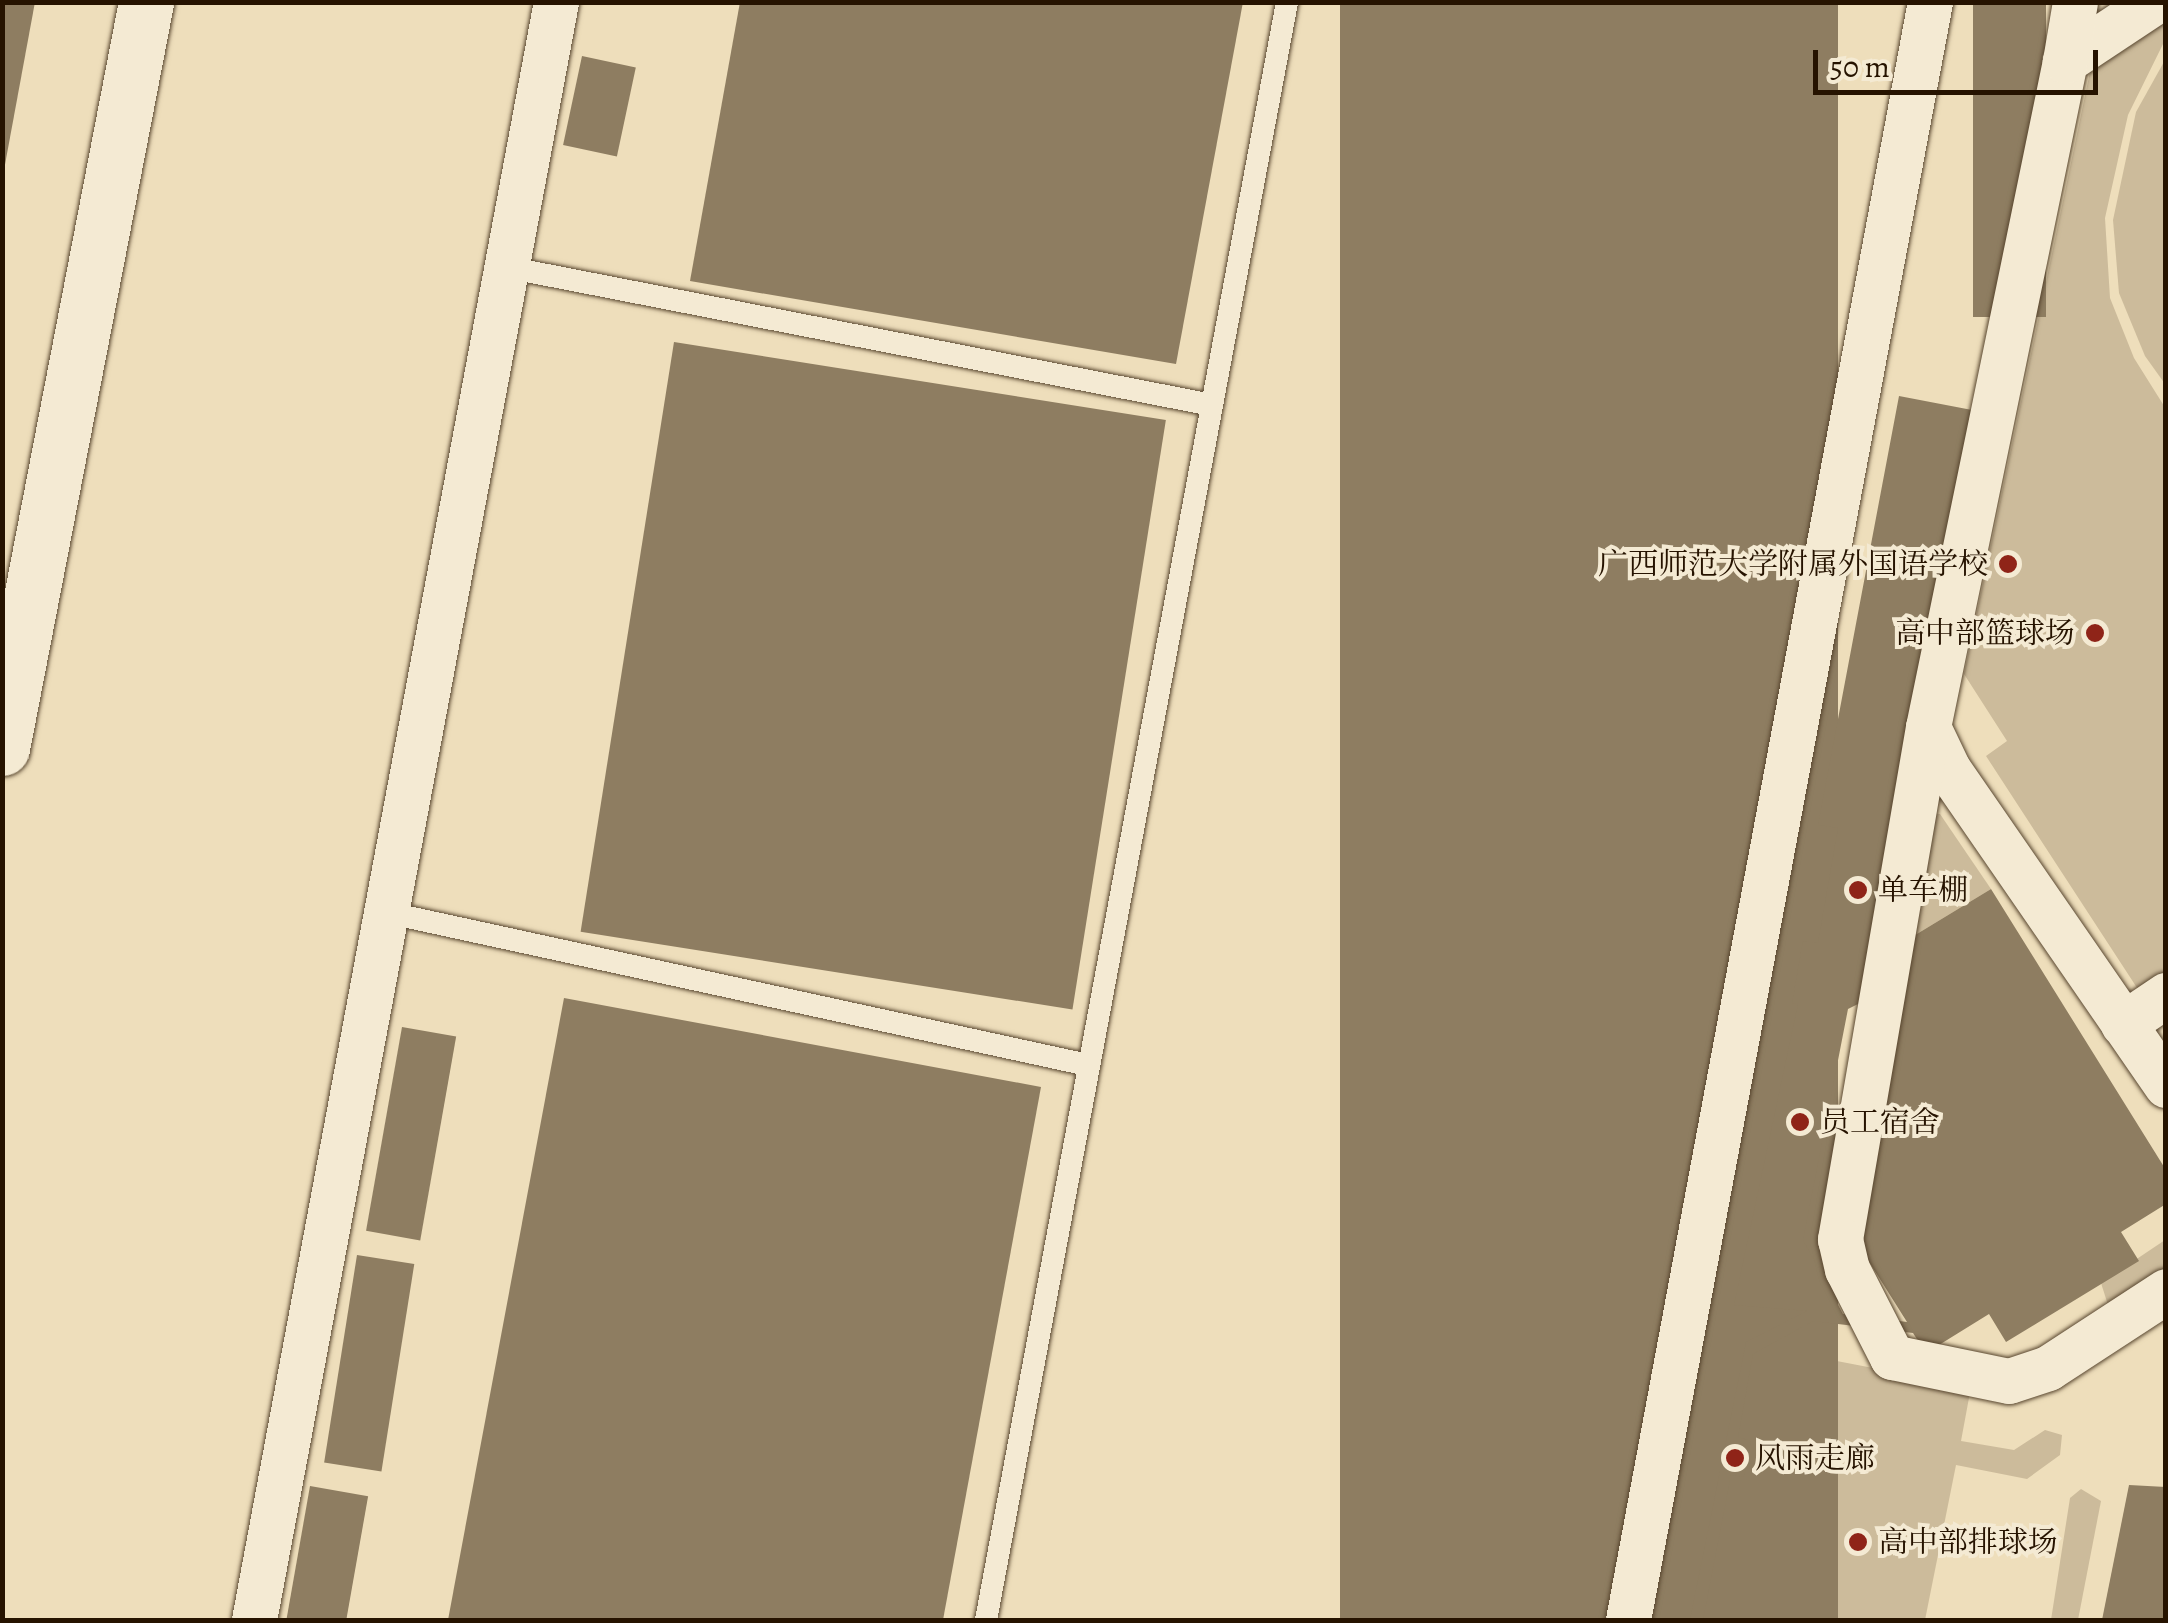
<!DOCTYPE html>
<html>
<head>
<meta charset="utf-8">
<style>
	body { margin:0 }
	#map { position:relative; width:2168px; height:1623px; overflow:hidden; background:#eedebb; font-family:Alegreya,"Noto Serif SC",serif }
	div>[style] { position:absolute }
	.green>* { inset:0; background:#ccbb9b }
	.building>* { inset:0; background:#8e7d61; transform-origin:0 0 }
	.roads { filter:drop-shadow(0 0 2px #58462f) drop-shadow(0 0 2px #58462f) }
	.service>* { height:22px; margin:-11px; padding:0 11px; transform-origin:11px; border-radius:11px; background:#f4ead3 }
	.minor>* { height:45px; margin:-22.5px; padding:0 22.5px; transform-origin:22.5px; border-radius:22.5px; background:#f4ead3 }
	.tertiary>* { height:55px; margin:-27.5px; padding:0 27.5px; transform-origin:27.5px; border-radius:27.5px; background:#f4ead3 }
	.dots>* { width:28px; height:28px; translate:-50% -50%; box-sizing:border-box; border:5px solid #f4ead3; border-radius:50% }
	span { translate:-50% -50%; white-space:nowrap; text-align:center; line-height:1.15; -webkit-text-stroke:8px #f4ead3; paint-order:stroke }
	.poi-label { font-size:30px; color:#261300 }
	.right { translate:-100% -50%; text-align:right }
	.left { translate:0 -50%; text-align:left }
	.frame { position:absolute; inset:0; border:5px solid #261300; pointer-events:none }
	.scale { position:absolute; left:1813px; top:50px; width:285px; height:45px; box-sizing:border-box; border:5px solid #261300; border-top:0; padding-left:12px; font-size:30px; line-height:35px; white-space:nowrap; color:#261300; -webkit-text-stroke:8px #f4ead3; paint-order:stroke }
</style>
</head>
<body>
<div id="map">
	<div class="green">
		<i style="clip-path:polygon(2165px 17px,2165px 40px,2128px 115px,2105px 218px,2110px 298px,2134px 358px,2166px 409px,2166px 978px,2141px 994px,1986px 756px,2007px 741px,1964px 674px,2091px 67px)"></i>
		<i style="clip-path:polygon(2165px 60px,2165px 384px,2145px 356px,2119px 293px,2113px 220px,2136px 112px)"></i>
		<i style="clip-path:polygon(1928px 813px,1940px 814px,1991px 889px,1902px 943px)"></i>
		<i style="clip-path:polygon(2165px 1240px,2165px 1276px,2108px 1305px,2101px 1283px)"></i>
		<i style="clip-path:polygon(1811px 1356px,1971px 1387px,1961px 1441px,2014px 1450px,2045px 1430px,2062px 1435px,2060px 1455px,2027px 1479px,1956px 1465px,1925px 1620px,1760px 1620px)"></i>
		<i style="clip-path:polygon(2081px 1489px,2101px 1501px,2078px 1620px,2051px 1620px,2070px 1498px)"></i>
	</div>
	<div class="building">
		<i style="clip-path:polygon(2px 2px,35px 2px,4px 170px,2px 169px)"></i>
		<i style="clip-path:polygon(740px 2px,1243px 2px,1176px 364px,690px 281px)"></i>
		<i style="left:1340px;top:2px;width:498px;height:1646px"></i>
		<i style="left:1973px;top:2px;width:73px;height:315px"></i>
		<i style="left:582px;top:56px;width:55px;height:91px;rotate:12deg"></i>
		<i style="left:674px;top:342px;width:498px;height:597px;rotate:9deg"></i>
		<i style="clip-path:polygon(1899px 396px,1972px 410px,1870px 998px,1848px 1009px,1803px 1240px,1843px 1314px,1907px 1322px,1849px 1230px,1902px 943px,1991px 889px,2166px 1170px,2166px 1204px,2121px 1232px,2139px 1261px,2006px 1342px,1989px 1314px,1926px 1353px,1913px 1333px,1813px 1321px,1753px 1354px,1738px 1437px,1751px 1441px,1744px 1477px,1731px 1475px,1703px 1620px,1690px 1620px,1746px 1342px,1807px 1311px,1734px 1305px,1798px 1004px,1792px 1003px,1803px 941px,1818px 943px,1838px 828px,1818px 825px)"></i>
		<i style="clip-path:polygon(564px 998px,1041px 1087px,943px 1620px,448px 1620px)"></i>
		<i style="left:402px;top:1027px;width:55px;height:207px;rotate:10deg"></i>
		<i style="left:357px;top:1255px;width:58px;height:210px;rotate:9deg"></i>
		<i style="clip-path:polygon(2129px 1485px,2166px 1487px,2166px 1620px,2102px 1620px)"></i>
		<i style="left:310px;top:1486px;width:59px;height:136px;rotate:10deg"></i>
	</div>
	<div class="roads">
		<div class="service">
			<i style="left:506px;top:267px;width:719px;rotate:11.06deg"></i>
			<i style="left:385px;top:912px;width:719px;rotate:12.28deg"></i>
			<i style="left:986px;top:1620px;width:1646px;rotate:-79.46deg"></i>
		</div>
		<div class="minor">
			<i style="left:2154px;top:2px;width:107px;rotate:146.5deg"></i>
			<i style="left:2065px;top:61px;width:680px;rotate:101.62deg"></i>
			<i style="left:1928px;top:727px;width:47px;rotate:64.5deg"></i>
			<i style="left:1948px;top:769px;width:384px;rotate:55.4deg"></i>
			<i style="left:2065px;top:61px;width:60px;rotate:-80.4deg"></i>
			<i style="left:1928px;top:727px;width:520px;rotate:99.75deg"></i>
			<i style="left:1840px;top:1239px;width:31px;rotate:77deg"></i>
			<i style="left:1847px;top:1269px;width:99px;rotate:62.9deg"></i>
			<i style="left:1892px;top:1357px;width:119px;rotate:11.6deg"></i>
			<i style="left:2009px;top:1381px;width:41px;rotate:-18.4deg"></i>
			<i style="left:2048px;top:1368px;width:141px;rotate:-33.1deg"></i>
			<i style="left:2123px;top:1024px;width:52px;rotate:-34deg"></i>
			<i style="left:254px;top:1620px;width:1646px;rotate:-79.43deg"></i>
			<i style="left:1628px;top:1620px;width:1646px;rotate:-79.43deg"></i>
		</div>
		<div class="tertiary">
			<i style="left:2px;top:748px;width:760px;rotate:-79.07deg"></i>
		</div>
	</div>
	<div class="dots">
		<i style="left:2008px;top:564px;background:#8f2418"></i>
		<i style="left:2095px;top:633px;background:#8f2418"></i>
		<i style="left:1858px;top:890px;background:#8f2418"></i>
		<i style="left:1800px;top:1122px;background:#8f2418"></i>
		<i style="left:1735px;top:1458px;background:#8f2418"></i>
		<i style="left:1858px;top:1542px;background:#8f2418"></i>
	</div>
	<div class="poi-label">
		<span class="right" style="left:1988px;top:564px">广西师范大学附属外国语学校</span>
		<span class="right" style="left:2075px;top:633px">高中部篮球场</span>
		<span class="left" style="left:1878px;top:890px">单车棚</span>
		<span class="left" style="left:1820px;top:1122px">员工宿舍</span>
		<span class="left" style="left:1755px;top:1458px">风雨走廊</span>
		<span class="left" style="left:1878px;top:1542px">高中部排球场</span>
	</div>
	<div class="frame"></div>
	<div class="scale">50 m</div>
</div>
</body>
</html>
